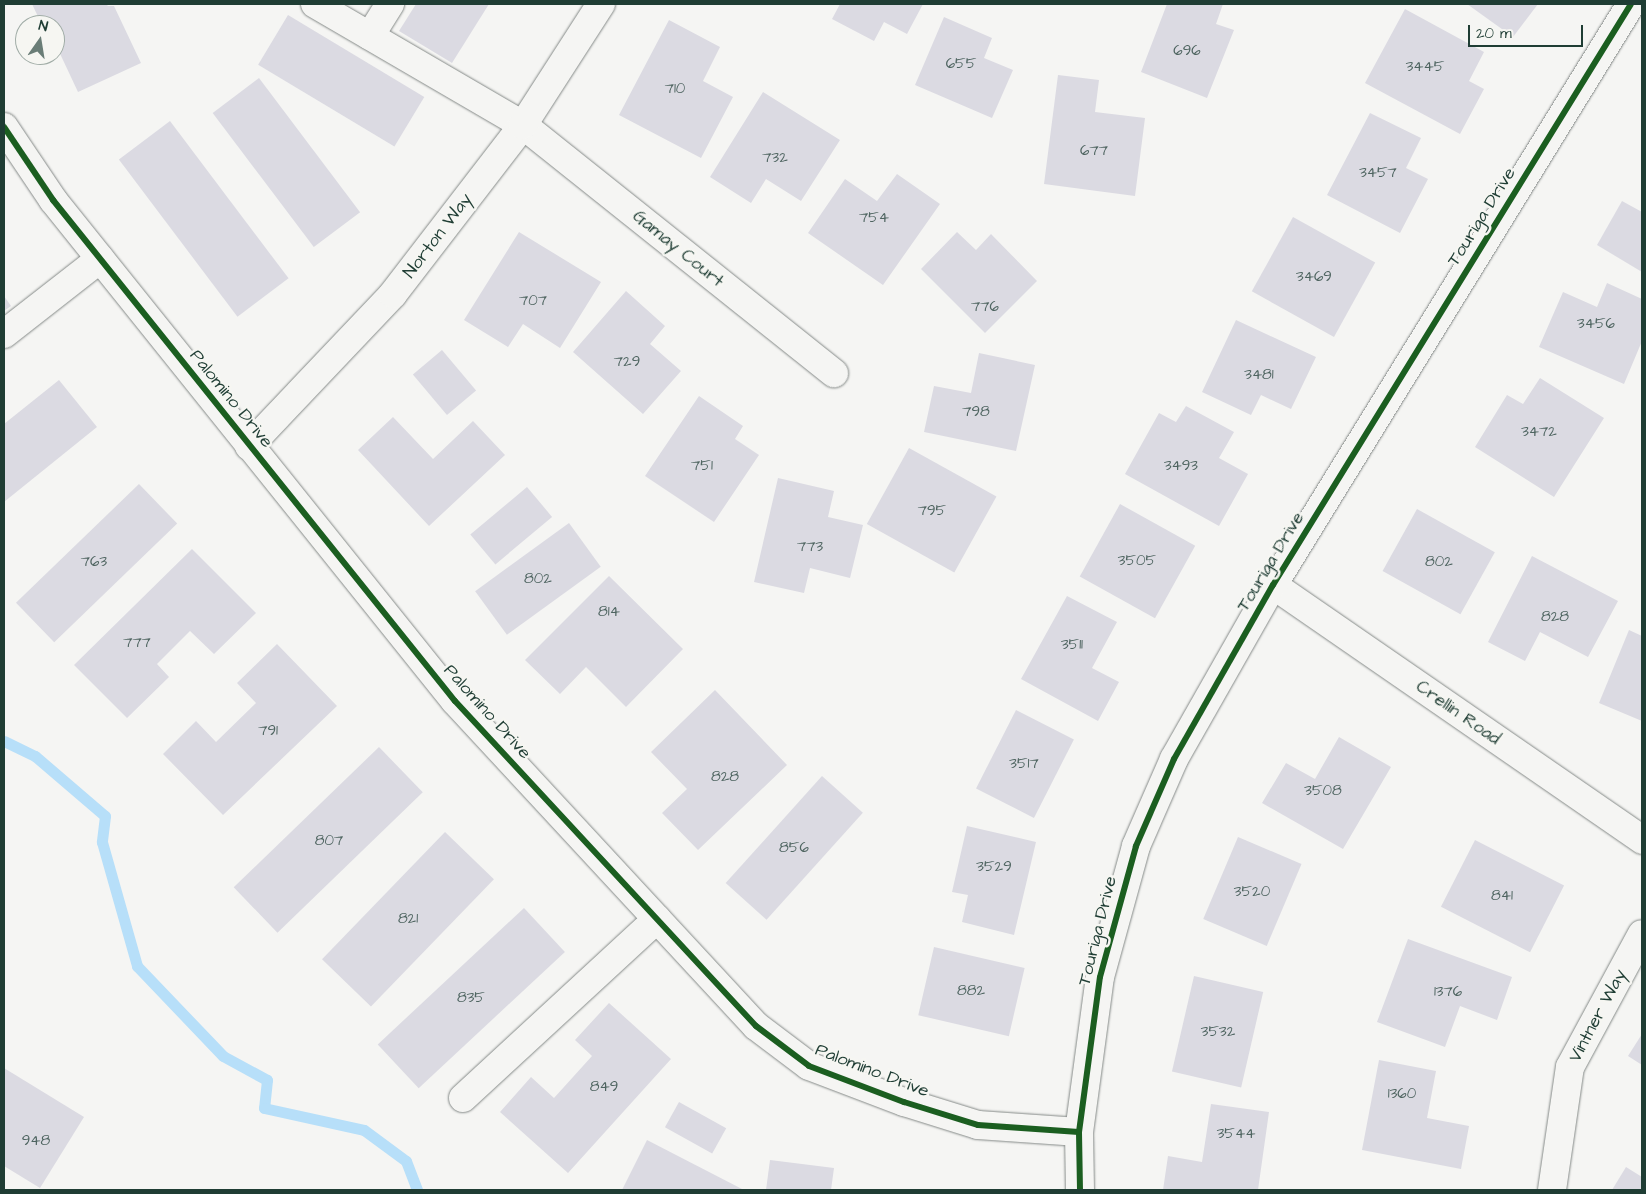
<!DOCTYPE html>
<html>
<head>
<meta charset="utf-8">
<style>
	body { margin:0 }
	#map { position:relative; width:1646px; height:1194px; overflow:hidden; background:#f5f5f3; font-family:"Architects Daughter",sans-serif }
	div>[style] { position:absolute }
	.stream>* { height:11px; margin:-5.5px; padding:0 5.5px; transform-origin:5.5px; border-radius:5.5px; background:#b7dff9 }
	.building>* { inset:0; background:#dbdae2; transform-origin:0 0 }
	.roads { filter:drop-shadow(0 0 1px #858a88) drop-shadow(0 0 1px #858a88) }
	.minor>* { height:28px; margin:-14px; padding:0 14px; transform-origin:14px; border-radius:14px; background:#f5f5f3 }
	.cycleway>* { height:6px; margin:-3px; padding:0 3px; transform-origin:3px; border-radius:3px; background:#1b5e20 }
	span { translate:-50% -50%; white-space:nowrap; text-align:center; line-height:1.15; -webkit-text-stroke:5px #f6f6f2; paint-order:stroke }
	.number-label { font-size:15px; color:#4e6460 }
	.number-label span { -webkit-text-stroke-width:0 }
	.street-label { font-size:18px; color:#1f3d34 }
	.frame { position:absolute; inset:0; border:5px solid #1f3d34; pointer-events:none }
	.north { position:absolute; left:15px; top:15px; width:50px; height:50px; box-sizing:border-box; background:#f6f6f2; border:1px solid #a0aca6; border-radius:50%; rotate:13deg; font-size:14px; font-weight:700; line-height:20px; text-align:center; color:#1f3d34 }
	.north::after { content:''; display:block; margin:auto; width:18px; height:22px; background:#6a7d77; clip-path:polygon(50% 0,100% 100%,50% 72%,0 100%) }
	.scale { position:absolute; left:1468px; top:25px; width:115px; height:22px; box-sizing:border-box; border:2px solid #1f3d34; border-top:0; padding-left:6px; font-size:15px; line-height:18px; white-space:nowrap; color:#1f3d34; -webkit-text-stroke:4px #f6f6f2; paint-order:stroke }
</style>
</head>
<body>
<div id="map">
	<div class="stream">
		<i style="left:4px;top:741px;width:34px;rotate:26deg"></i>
		<i style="left:35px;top:756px;width:92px;rotate:40.6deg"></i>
		<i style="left:105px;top:816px;width:26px;rotate:97deg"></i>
		<i style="left:102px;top:842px;width:129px;rotate:74.2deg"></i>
		<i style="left:137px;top:966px;width:124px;rotate:46.3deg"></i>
		<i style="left:223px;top:1056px;width:50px;rotate:28.6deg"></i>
		<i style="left:267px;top:1080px;width:28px;rotate:96deg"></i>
		<i style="left:264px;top:1108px;width:102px;rotate:12.4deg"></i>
		<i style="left:364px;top:1130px;width:52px;rotate:36.4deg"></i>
		<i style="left:406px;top:1161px;width:31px;rotate:69deg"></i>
	</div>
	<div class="building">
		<i style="clip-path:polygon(32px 4px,106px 4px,108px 6px,114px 6px,141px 63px,78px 92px,55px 43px,55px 25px,42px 25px)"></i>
		<i style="clip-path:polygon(416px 4px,489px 4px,452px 63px,399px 31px)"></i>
		<i style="clip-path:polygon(840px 4px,923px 4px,907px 34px,884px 22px,874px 41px,832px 19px)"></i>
		<i style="clip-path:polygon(1167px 4px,1223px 4px,1216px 24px,1234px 30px,1207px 98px,1141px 72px)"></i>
		<i style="clip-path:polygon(1467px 4px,1538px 4px,1513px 37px)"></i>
		<i style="clip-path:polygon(1405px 9px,1484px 52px,1469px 81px,1484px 89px,1460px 134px,1365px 83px)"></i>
		<i style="left:288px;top:15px;width:159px;height:58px;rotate:31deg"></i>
		<i style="clip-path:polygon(944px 17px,992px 38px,984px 58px,1013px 70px,992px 118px,915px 85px)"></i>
		<i style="clip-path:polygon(669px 20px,720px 47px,703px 81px,733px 97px,701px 158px,619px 115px)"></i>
		<i style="clip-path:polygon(1058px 75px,1099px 80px,1095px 112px,1145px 118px,1135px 196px,1044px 184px)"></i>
		<i style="left:259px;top:78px;width:168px;height:58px;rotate:53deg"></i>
		<i style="clip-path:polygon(763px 92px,840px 140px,801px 201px,766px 179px,751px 203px,710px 177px)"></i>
		<i style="clip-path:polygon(1370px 113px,1421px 138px,1406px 168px,1428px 179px,1400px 233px,1327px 195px)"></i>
		<i style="left:170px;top:121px;width:197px;height:64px;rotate:53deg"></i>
		<i style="clip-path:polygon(897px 174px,940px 204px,883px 285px,808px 233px,845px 179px,877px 201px)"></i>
		<i style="clip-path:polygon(1622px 201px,1642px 212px,1642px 272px,1597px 245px)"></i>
		<i style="left:1293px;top:217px;width:94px;height:85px;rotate:29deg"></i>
		<i style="clip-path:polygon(519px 232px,601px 282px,560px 348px,523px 324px,508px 347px,464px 320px)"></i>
		<i style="clip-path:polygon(957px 232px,976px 250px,991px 234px,1037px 281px,985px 333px,921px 269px)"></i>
		<i style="clip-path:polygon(1607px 283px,1642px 299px,1642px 341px,1624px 384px,1539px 347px,1563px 292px,1597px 307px)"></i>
		<i style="clip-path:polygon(626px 291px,665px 326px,650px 344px,681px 371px,643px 414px,573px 352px)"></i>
		<i style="clip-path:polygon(4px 296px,11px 306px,4px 311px)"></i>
		<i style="clip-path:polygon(1236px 320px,1316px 357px,1291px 409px,1261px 395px,1251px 415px,1202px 392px)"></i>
		<i style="left:442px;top:350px;width:53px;height:38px;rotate:50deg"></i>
		<i style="clip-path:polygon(979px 353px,1035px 365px,1016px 451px,924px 432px,934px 386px,971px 393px)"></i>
		<i style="clip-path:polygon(1540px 378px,1604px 418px,1554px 497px,1475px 447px,1507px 395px,1523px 404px)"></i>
		<i style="clip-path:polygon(59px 380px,97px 427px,4px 502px,4px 424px)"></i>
		<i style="clip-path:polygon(699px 396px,743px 426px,735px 439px,759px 455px,714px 522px,645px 476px)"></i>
		<i style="clip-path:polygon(1186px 406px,1234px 432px,1219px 458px,1248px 474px,1219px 526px,1125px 474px,1159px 413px,1176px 422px)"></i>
		<i style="clip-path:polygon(393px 417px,433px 459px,473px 421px,505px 455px,429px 526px,358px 450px)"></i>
		<i style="left:909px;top:448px;width:100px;height:87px;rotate:29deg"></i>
		<i style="clip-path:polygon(778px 478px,834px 491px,828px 517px,863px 525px,850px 578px,810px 568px,804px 593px,754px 582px)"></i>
		<i style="left:139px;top:484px;width:55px;height:171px;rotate:46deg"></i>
		<i style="left:527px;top:487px;width:39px;height:74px;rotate:50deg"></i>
		<i style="left:1120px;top:504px;width:86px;height:83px;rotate:29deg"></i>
		<i style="left:1417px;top:509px;width:89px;height:71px;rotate:29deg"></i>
		<i style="left:569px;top:523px;width:54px;height:116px;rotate:54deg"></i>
		<i style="clip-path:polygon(192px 549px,256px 613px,214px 654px,190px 631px,157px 664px,169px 677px,127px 718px,74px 665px)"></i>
		<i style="clip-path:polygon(1532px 556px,1618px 601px,1588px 657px,1540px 632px,1525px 661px,1488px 642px)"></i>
		<i style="clip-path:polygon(609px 576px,683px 649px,626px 707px,586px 667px,560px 694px,525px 660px)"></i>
		<i style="clip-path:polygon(1067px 596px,1117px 622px,1092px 668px,1119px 682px,1098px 721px,1021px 679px)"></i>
		<i style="clip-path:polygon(1629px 630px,1642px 636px,1642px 721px,1599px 703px)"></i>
		<i style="clip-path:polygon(277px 644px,337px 706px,223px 815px,163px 754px,196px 721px,216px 742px,256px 703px,237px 683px)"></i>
		<i style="clip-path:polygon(715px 690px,787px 765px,698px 850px,662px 813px,687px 789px,651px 752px)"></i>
		<i style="left:1016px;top:710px;width:65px;height:88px;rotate:27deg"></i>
		<i style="clip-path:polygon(1339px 737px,1391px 767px,1343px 849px,1262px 803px,1286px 763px,1315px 779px)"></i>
		<i style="left:379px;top:747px;width:63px;height:202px;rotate:46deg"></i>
		<i style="left:822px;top:776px;width:55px;height:144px;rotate:42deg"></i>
		<i style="clip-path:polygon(967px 826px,1036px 842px,1014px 935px,962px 922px,968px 895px,952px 892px)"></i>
		<i style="left:445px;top:832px;width:68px;height:177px;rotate:44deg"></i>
		<i style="left:1238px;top:837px;width:69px;height:89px;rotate:23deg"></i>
		<i style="left:1475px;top:840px;width:100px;height:75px;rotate:27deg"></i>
		<i style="left:524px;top:908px;width:60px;height:200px;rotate:47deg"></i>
		<i style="clip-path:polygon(1408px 939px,1512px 977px,1497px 1020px,1460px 1006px,1445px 1047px,1377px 1022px)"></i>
		<i style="left:934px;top:947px;width:93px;height:70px;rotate:13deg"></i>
		<i style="left:1194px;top:976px;width:71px;height:98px;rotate:13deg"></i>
		<i style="clip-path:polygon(609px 1003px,671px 1059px,568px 1173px,500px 1112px,531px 1077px,554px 1098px,592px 1056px,575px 1040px)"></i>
		<i style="clip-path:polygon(1642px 1034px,1642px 1065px,1628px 1056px)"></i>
		<i style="clip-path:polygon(1379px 1060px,1436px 1071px,1427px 1118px,1469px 1126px,1461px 1169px,1362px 1150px)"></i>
		<i style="clip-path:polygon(4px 1068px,84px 1117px,40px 1188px,4px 1166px)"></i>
		<i style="left:679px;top:1102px;width:54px;height:29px;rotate:29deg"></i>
		<i style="clip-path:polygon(1211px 1104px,1269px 1112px,1258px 1190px,1163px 1190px,1168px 1156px,1202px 1162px)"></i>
		<i style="clip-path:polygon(647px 1140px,742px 1189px,741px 1190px,622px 1190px)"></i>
		<i style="clip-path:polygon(770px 1160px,834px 1168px,831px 1190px,766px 1190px)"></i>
		<i style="clip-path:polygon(1626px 1167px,1642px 1177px,1642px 1190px,1612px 1190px)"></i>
	</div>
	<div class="roads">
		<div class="minor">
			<i style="left:315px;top:4px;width:241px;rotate:30.2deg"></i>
			<i style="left:523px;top:125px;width:398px;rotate:38.6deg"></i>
			<i style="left:370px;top:36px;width:38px;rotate:-58deg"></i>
			<i style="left:4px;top:127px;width:88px;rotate:56.1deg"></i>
			<i style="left:53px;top:200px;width:642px;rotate:51.26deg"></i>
			<i style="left:455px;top:701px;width:443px;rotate:47.2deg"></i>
			<i style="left:756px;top:1026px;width:66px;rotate:37deg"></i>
			<i style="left:809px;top:1066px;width:102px;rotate:20.8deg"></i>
			<i style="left:904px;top:1102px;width:77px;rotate:17.3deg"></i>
			<i style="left:978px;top:1125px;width:101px;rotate:4deg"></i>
			<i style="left:4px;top:334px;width:122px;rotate:-38deg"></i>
			<i style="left:249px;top:446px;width:209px;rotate:-46.5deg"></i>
			<i style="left:393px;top:294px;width:213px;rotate:-52.4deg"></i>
			<i style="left:523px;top:125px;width:144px;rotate:-57.2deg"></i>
			<i style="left:1273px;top:585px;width:449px;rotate:34.6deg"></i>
			<i style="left:463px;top:1098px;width:264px;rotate:-42.7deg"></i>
			<i style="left:1080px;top:1190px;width:58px;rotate:-91deg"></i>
			<i style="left:1079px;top:1132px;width:156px;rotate:-82.3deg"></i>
			<i style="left:1100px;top:977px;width:136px;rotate:-74.6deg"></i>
			<i style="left:1136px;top:846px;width:95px;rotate:-66.4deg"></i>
			<i style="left:1174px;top:759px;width:200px;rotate:-60.4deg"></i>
			<i style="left:1273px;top:585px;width:682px;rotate:-58.36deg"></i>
			<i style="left:1552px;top:1190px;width:124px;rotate:-81.7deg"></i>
			<i style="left:1570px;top:1067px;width:151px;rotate:-61.6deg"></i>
		</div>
	</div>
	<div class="cycleway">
		<i style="left:4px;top:127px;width:88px;rotate:56.1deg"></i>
		<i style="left:53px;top:200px;width:642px;rotate:51.26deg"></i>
		<i style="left:455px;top:701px;width:443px;rotate:47.2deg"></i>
		<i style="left:756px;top:1026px;width:66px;rotate:37deg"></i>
		<i style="left:809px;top:1066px;width:102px;rotate:20.8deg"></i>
		<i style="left:904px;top:1102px;width:77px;rotate:17.3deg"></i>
		<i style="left:978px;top:1125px;width:101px;rotate:4deg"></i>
		<i style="left:1080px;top:1190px;width:58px;rotate:-91deg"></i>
		<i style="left:1079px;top:1132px;width:156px;rotate:-82.3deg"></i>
		<i style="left:1100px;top:977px;width:136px;rotate:-74.6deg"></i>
		<i style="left:1136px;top:846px;width:95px;rotate:-66.4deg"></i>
		<i style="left:1174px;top:759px;width:200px;rotate:-60.4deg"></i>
		<i style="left:1273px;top:585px;width:682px;rotate:-58.36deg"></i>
	</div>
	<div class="number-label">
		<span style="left:1187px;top:51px">696</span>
		<span style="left:961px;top:64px">655</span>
		<span style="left:1425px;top:67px">3445</span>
		<span style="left:675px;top:89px">710</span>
		<span style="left:1094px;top:151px">677</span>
		<span style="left:775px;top:158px">732</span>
		<span style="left:1378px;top:173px">3457</span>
		<span style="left:874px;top:218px">754</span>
		<span style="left:1314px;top:277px">3469</span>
		<span style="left:533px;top:301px">707</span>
		<span style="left:985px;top:307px">776</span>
		<span style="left:1596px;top:324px">3456</span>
		<span style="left:627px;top:362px">729</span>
		<span style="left:1259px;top:375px">3481</span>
		<span style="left:976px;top:412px">798</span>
		<span style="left:1539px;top:432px">3472</span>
		<span style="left:702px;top:466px">751</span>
		<span style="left:1181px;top:466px">3493</span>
		<span style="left:932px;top:511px">795</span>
		<span style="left:810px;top:547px">773</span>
		<span style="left:1137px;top:561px">3505</span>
		<span style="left:94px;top:562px">763</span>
		<span style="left:1439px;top:562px">802</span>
		<span style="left:538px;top:579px">802</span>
		<span style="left:609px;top:612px">814</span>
		<span style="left:1555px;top:617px">828</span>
		<span style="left:137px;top:643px">777</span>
		<span style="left:1072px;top:645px">3511</span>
		<span style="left:268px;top:731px">791</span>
		<span style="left:1024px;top:764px">3517</span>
		<span style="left:725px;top:777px">828</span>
		<span style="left:1323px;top:791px">3508</span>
		<span style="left:329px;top:841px">807</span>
		<span style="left:794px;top:848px">856</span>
		<span style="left:994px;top:867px">3529</span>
		<span style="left:1252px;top:892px">3520</span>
		<span style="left:1502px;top:896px">841</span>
		<span style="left:408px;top:919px">821</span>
		<span style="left:971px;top:991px">882</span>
		<span style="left:1448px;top:992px">1376</span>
		<span style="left:471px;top:998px">835</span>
		<span style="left:1218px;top:1032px">3532</span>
		<span style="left:604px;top:1087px">849</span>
		<span style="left:1402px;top:1094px">1360</span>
		<span style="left:1236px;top:1134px">3544</span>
		<span style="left:36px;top:1141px">948</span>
	</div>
	<div class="street-label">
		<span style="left:1482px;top:217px;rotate:-58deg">Touriga Drive</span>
		<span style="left:438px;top:236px;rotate:-53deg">Norton Way</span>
		<span style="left:678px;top:249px;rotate:39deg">Gamay Court</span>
		<span style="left:231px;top:399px;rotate:51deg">Palomino Drive</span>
		<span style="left:1271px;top:562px;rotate:-59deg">Touriga Drive</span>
		<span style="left:487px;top:712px;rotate:48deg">Palomino Drive</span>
		<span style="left:1458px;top:713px;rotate:35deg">Crellin Road</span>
		<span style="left:1098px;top:931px;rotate:-76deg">Touriga Drive</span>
		<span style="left:1598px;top:1016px;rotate:-62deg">Vintner Way</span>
		<span style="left:872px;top:1071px;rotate:21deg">Palomino Drive</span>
	</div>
	<div class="frame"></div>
	<div class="north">N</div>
	<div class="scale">20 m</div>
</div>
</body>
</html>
